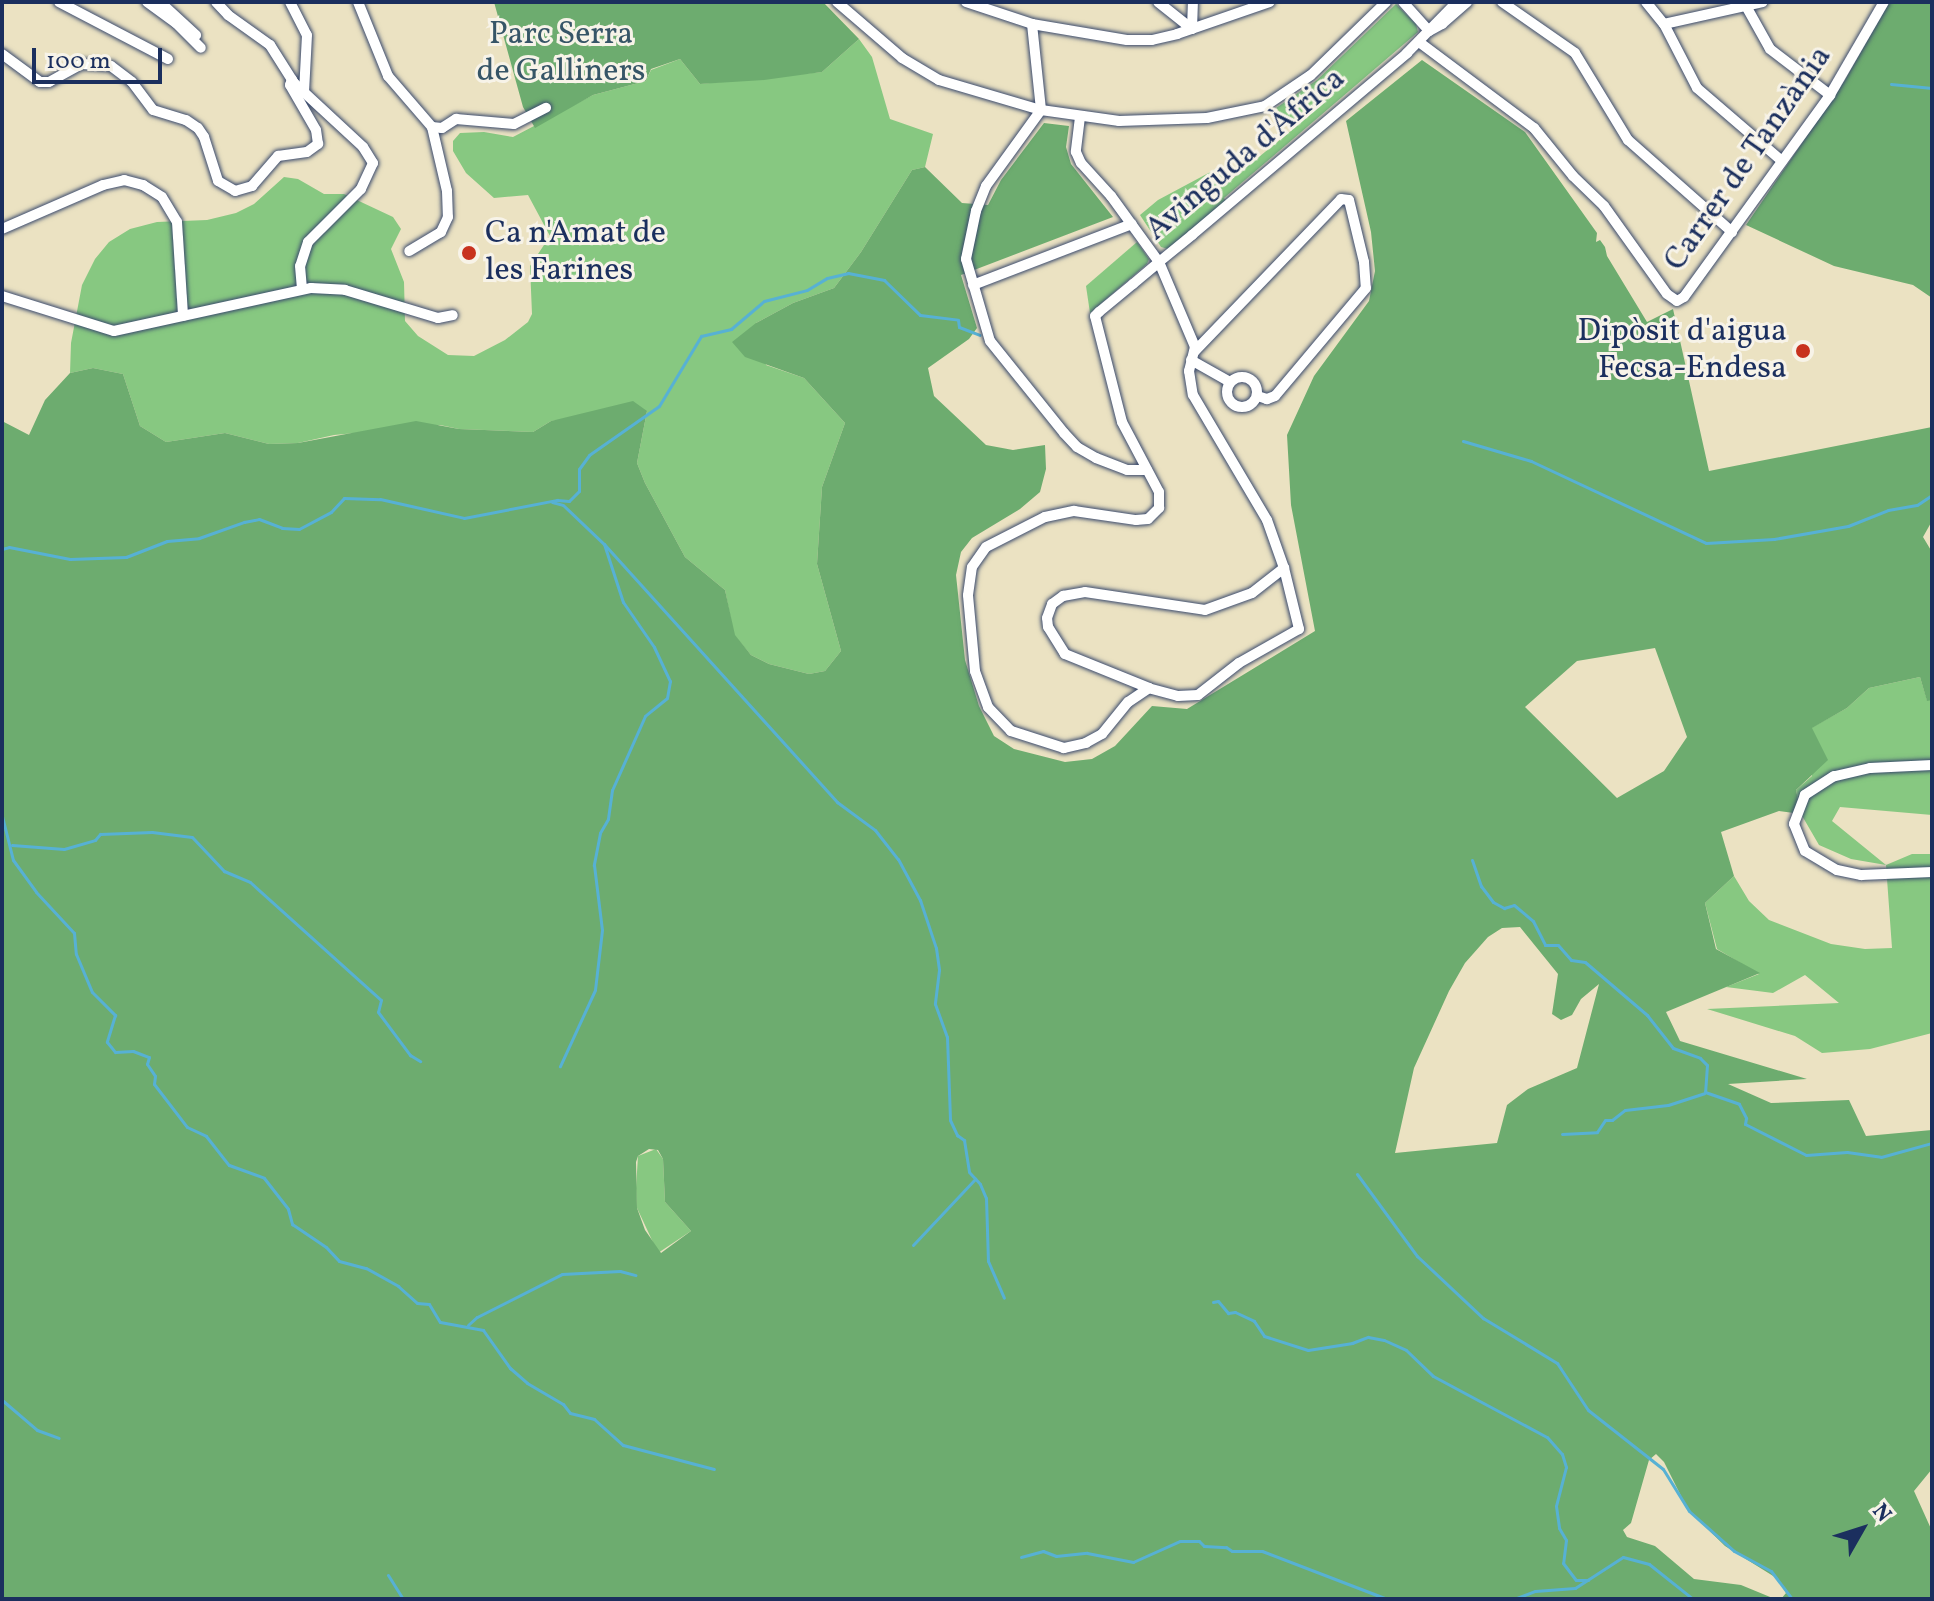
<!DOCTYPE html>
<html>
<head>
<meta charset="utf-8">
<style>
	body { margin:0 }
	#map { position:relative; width:1934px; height:1601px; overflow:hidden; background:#ebe2c2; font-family:Vollkorn,serif }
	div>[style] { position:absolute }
	.green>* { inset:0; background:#87c881 }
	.forest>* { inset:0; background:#6dac6f }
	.stream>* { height:3px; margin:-1.5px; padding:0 1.5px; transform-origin:1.5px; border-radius:1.5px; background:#57b1d4 }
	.roads { filter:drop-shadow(0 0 2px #3a4a6d) drop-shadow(0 0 2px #3a4a6d) }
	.minor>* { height:10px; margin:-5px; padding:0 5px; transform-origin:5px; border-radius:5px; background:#fff }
	.minor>.ring { margin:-5px; padding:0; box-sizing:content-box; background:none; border:10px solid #fff; border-radius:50% }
	.dots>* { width:22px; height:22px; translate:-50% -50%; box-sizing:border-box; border:4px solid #f7f3e8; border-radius:50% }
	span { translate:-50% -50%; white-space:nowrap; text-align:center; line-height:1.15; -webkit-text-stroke:6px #f7f3e8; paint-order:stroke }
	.park-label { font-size:32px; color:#365567 }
	.street-label { font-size:32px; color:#1b2f5e }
	.poi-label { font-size:32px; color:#1b2f5e }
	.left { translate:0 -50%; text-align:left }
	.right { translate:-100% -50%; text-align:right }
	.frame { position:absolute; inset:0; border:4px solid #1b2f5e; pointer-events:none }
	.north { position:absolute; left:1822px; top:1489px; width:80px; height:80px; -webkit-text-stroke:6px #f7f3e8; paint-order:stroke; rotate:51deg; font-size:22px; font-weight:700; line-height:32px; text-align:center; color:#1b2f5e }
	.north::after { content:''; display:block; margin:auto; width:28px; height:36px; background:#1b2f5e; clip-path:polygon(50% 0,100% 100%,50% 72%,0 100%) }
	.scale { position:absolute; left:32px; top:48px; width:130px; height:36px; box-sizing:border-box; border:4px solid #1b2f5e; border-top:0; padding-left:10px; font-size:24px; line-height:28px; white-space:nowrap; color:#1b2f5e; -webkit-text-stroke:6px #f7f3e8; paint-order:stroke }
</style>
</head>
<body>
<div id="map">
	<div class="green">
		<i style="clip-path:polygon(1396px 4px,1416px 24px,1418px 32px,1224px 198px,1226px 201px,1168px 249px,1161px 247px,1140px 215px,1158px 200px,1216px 169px,1227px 183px,1292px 130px,1276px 108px,1317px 80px)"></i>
		<i style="clip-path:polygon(859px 39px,872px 57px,890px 119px,933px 134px,925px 167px,912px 170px,861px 252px,834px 288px,793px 303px,756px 323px,766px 365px,804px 378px,845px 423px,822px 487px,817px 564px,841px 651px,825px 671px,809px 674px,769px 664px,751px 655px,734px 635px,725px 590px,685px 557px,645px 483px,637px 463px,647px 411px,551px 421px,533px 432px,459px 429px,440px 425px,334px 435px,298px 443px,269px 444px,225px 433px,166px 442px,140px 426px,123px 374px,93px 368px,70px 373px,71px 343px,82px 285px,95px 259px,109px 242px,130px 229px,157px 222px,207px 220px,236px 213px,254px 204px,284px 177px,298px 179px,324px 194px,344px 194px,393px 217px,401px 229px,391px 249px,404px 282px,405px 321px,418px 336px,448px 355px,474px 356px,505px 340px,528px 322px,532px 314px,530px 266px,550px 236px,528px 195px,494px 198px,466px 173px,453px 151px,453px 141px,460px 133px,484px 132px,513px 137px,593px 95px,646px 81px,651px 70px,680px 59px,700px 84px,822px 72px)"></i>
		<i style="clip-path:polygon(1137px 242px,1149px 259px,1147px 264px,1090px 313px,1086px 286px)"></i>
		<i style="clip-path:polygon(1920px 677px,1927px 700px,1932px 700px,1932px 815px,1840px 807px,1832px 821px,1886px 865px,1912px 854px,1932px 854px,1932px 1033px,1870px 1049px,1822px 1053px,1795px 1036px,1707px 1009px,1839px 1003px,1805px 975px,1773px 993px,1726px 987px,1759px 974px,1717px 949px,1705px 903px,1734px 876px,1749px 901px,1769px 920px,1831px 944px,1865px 949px,1892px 948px,1886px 865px,1851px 859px,1819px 845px,1801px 814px,1796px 790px,1812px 776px,1811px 728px,1847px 708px,1869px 688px)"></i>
		<i style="clip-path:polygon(656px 1149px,663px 1159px,665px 1202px,691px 1231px,658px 1253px,637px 1208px,636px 1188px,638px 1156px)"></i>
	</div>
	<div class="forest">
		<i style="clip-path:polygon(494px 2px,823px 2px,859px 39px,822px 72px,764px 80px,700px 84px,680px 59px,651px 69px,646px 81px,593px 95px,535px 128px,523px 107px)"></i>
		<i style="clip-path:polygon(1889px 2px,1932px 2px,1932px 298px,1913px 285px,1834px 266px,1746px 225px,1845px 80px)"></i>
		<i style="clip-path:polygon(evenodd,1422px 60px,1525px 132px,1597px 233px,1596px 242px,1600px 240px,1605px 247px,1607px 256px,1647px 322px,1673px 309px,1709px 471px,1932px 427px,1932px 521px,1923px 537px,1932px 552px,1932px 700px,1927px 701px,1920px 677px,1869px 688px,1847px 708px,1812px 728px,1828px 760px,1796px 790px,1801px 814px,1779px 811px,1721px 832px,1734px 876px,1705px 903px,1716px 949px,1760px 973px,1666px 1012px,1680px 1041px,1807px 1079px,1728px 1084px,1771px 1103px,1849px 1100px,1866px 1136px,1932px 1130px,1932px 1469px,1914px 1491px,1932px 1531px,1932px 1599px,1781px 1599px,1786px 1593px,1778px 1579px,1725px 1546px,1688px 1510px,1664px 1462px,1656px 1454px,1649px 1460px,1631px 1523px,1623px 1530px,1627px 1537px,1655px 1546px,1694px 1579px,1741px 1585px,1775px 1599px,2px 1599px,2px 421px,29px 435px,45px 400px,70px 373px,93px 368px,123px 374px,140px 426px,166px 442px,225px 433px,269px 444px,298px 443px,416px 421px,459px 429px,533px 432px,551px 421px,633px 401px,647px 411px,637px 463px,645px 483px,685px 557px,725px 590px,735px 635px,751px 655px,769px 664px,809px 674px,825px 671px,841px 651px,817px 564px,822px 487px,845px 423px,804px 378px,745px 357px,732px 342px,756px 323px,793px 303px,834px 288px,861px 252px,912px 170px,925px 167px,962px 203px,988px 205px,1001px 180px,1044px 123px,1069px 126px,1066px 147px,1071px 164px,1113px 217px,961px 275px,977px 328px,969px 339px,928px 368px,934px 396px,986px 445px,1013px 450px,1045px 445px,1046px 469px,1040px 492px,1020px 509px,972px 538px,961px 552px,956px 575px,965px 660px,979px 706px,994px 736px,1014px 749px,1065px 762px,1092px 759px,1115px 746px,1152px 706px,1187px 709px,1315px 631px,1291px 505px,1287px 435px,1314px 376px,1369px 301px,1375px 271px,1371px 232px,1346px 121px,1422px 60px,1655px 648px,1687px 737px,1664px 771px,1617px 798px,1525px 707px,1577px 661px,1655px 648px,1422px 60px,1520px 927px,1558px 974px,1552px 1014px,1561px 1020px,1572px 1015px,1581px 999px,1599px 984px,1577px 1068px,1528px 1089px,1507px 1105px,1497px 1143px,1395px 1153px,1414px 1068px,1449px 991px,1465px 963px,1488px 937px,1502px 928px,1520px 927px,1422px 60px,649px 1149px,658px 1150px,663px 1159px,665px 1202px,691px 1231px,661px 1253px,645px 1230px,637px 1208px,636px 1162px,638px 1156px,649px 1149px)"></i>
	</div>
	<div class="stream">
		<i style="left:1891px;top:84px;width:41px;rotate:5.6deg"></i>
		<i style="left:1463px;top:441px;width:71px;rotate:16.4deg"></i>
		<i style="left:1531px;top:461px;width:193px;rotate:25.1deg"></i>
		<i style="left:1706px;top:543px;width:68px;rotate:-3.4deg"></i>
		<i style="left:1774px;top:539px;width:75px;rotate:-10deg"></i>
		<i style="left:1848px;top:526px;width:43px;rotate:-21.8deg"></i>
		<i style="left:1888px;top:510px;width:29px;rotate:-10deg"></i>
		<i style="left:1917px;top:505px;width:18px;rotate:-34deg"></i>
		<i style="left:552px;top:502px;width:11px;rotate:15deg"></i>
		<i style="left:563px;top:505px;width:57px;rotate:43.6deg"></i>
		<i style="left:604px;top:544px;width:61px;rotate:71.9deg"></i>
		<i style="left:623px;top:602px;width:55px;rotate:55.4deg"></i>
		<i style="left:654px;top:647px;width:38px;rotate:65deg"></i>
		<i style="left:670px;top:681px;width:17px;rotate:100deg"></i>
		<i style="left:667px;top:698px;width:28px;rotate:141deg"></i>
		<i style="left:645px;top:716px;width:81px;rotate:114deg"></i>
		<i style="left:612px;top:790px;width:29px;rotate:98deg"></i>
		<i style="left:608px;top:819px;width:16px;rotate:120deg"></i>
		<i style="left:600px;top:833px;width:33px;rotate:101deg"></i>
		<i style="left:594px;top:865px;width:65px;rotate:83deg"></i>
		<i style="left:602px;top:930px;width:60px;rotate:96.7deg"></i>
		<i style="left:595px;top:990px;width:84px;rotate:114.7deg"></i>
		<i style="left:604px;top:544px;width:348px;rotate:47.9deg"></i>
		<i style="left:837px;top:802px;width:47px;rotate:36.4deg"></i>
		<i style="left:875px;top:830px;width:37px;rotate:52deg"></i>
		<i style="left:898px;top:859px;width:47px;rotate:61.8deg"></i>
		<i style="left:920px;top:900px;width:51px;rotate:71.6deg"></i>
		<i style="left:936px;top:948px;width:22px;rotate:82deg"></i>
		<i style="left:939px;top:970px;width:34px;rotate:97deg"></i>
		<i style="left:935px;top:1004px;width:35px;rotate:70deg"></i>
		<i style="left:947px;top:1037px;width:83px;rotate:87.9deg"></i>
		<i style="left:950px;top:1120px;width:17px;rotate:65deg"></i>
		<i style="left:957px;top:1135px;width:9px;rotate:36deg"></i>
		<i style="left:964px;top:1140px;width:32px;rotate:81deg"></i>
		<i style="left:969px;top:1172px;width:16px;rotate:47deg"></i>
		<i style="left:980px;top:1184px;width:15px;rotate:67deg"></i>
		<i style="left:986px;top:1198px;width:63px;rotate:88.2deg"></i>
		<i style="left:988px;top:1261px;width:40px;rotate:66.6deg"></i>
		<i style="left:2px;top:549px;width:7px;rotate:-16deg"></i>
		<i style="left:9px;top:547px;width:62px;rotate:11.1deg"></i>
		<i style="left:70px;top:559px;width:56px;rotate:-2deg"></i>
		<i style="left:126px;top:557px;width:44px;rotate:-21.3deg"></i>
		<i style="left:167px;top:541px;width:32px;rotate:-5deg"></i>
		<i style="left:199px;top:538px;width:48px;rotate:-19.6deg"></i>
		<i style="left:244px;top:522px;width:15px;rotate:-11deg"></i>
		<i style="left:259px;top:519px;width:25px;rotate:21deg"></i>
		<i style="left:282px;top:528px;width:17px;rotate:3deg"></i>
		<i style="left:299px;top:529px;width:36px;rotate:-28deg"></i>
		<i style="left:331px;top:512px;width:19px;rotate:-47deg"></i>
		<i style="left:344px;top:498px;width:36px;rotate:2deg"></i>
		<i style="left:380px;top:499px;width:86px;rotate:12.7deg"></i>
		<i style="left:464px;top:518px;width:95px;rotate:-11deg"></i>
		<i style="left:557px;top:500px;width:12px;rotate:5deg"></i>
		<i style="left:569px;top:501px;width:14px;rotate:-45deg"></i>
		<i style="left:579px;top:491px;width:22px;rotate:-90deg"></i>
		<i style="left:579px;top:469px;width:17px;rotate:-54deg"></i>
		<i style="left:589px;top:455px;width:85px;rotate:-35deg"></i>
		<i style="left:659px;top:406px;width:82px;rotate:-59deg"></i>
		<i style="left:701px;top:336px;width:31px;rotate:-13deg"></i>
		<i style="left:731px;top:329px;width:43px;rotate:-40.3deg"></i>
		<i style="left:764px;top:301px;width:44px;rotate:-14.3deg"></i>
		<i style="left:807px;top:290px;width:23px;rotate:-31deg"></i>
		<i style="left:827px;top:278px;width:22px;rotate:-13deg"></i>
		<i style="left:848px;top:273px;width:37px;rotate:11deg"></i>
		<i style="left:884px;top:280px;width:50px;rotate:44.2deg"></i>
		<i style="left:920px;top:315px;width:38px;rotate:7deg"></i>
		<i style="left:958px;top:320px;width:7px;rotate:82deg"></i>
		<i style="left:959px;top:327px;width:22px;rotate:21deg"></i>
		<i style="left:2px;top:816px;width:45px;rotate:76deg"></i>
		<i style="left:13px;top:860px;width:39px;rotate:54deg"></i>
		<i style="left:36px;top:892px;width:56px;rotate:47.2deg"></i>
		<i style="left:74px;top:933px;width:21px;rotate:85deg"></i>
		<i style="left:76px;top:954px;width:41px;rotate:67.2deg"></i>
		<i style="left:92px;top:992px;width:33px;rotate:45deg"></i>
		<i style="left:115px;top:1015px;width:28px;rotate:107deg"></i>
		<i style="left:107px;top:1042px;width:13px;rotate:51deg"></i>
		<i style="left:115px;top:1052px;width:18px;rotate:-3deg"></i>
		<i style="left:133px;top:1051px;width:17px;rotate:21deg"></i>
		<i style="left:149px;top:1057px;width:7px;rotate:106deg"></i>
		<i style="left:147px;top:1064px;width:14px;rotate:56deg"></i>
		<i style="left:155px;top:1076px;width:8px;rotate:97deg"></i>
		<i style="left:154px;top:1084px;width:54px;rotate:52.5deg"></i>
		<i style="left:187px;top:1127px;width:21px;rotate:25deg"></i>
		<i style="left:206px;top:1136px;width:37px;rotate:52deg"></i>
		<i style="left:229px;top:1165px;width:37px;rotate:20deg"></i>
		<i style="left:264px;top:1178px;width:39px;rotate:52deg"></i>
		<i style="left:288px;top:1209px;width:16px;rotate:75deg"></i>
		<i style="left:292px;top:1224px;width:41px;rotate:34.1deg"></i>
		<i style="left:326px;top:1247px;width:19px;rotate:47deg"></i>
		<i style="left:339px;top:1261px;width:28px;rotate:15deg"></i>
		<i style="left:366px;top:1268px;width:37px;rotate:29deg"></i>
		<i style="left:398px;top:1286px;width:25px;rotate:42deg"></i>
		<i style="left:417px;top:1303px;width:12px;rotate:5deg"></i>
		<i style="left:429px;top:1304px;width:21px;rotate:59deg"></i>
		<i style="left:440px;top:1322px;width:44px;rotate:10.5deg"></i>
		<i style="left:483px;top:1330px;width:47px;rotate:54.6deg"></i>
		<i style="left:510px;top:1368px;width:23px;rotate:41deg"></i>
		<i style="left:527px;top:1383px;width:42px;rotate:30.3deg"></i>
		<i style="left:563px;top:1404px;width:11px;rotate:52deg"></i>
		<i style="left:570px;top:1413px;width:25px;rotate:14deg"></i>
		<i style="left:594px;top:1419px;width:39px;rotate:42deg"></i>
		<i style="left:623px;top:1445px;width:94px;rotate:14.8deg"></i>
		<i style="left:12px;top:845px;width:52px;rotate:4.4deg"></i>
		<i style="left:64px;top:849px;width:32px;rotate:-16deg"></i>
		<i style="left:95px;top:840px;width:8px;rotate:-50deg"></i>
		<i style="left:100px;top:834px;width:52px;rotate:-2.2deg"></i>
		<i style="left:152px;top:832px;width:40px;rotate:7.1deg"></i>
		<i style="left:192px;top:837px;width:47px;rotate:46.7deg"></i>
		<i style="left:224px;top:871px;width:28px;rotate:23deg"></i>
		<i style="left:250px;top:882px;width:176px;rotate:42deg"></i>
		<i style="left:381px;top:1000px;width:12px;rotate:104deg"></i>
		<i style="left:378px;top:1012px;width:54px;rotate:53.3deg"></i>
		<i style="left:410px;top:1055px;width:12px;rotate:31deg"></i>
		<i style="left:1472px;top:860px;width:28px;rotate:71deg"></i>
		<i style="left:1481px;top:886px;width:20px;rotate:53deg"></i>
		<i style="left:1493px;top:902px;width:13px;rotate:29deg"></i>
		<i style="left:1504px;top:908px;width:10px;rotate:-17deg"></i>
		<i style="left:1514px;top:905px;width:25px;rotate:40deg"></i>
		<i style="left:1533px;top:921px;width:27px;rotate:63deg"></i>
		<i style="left:1545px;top:945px;width:13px"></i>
		<i style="left:1558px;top:945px;width:20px;rotate:49deg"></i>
		<i style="left:1571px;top:960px;width:14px;rotate:8deg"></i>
		<i style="left:1585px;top:962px;width:82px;rotate:40.5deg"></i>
		<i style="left:1647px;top:1015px;width:42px;rotate:51.8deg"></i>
		<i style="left:1673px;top:1048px;width:29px;rotate:20deg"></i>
		<i style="left:1700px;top:1058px;width:10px;rotate:45deg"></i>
		<i style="left:1707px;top:1065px;width:27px;rotate:94deg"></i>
		<i style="left:1705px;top:1092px;width:36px;rotate:19deg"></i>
		<i style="left:1739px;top:1104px;width:16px;rotate:63deg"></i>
		<i style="left:1746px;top:1118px;width:6px;rotate:99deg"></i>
		<i style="left:1745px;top:1124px;width:68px;rotate:26.9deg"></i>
		<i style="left:1806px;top:1155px;width:41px;rotate:-4.2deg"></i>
		<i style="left:1847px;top:1152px;width:34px;rotate:8deg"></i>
		<i style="left:1881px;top:1157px;width:53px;rotate:-15.4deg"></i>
		<i style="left:1562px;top:1134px;width:35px;rotate:-3deg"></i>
		<i style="left:1597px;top:1132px;width:14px;rotate:-56deg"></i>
		<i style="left:1605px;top:1120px;width:7px"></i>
		<i style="left:1612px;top:1120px;width:16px;rotate:-38deg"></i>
		<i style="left:1625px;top:1110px;width:43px;rotate:-6.6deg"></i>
		<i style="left:1668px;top:1105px;width:38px;rotate:-18deg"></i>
		<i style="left:1357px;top:1174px;width:102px;rotate:53.8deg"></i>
		<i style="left:1417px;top:1256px;width:91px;rotate:43.2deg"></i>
		<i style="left:1483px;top:1318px;width:87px;rotate:31.3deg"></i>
		<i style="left:1557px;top:1363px;width:56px;rotate:56.6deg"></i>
		<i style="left:1588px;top:1410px;width:95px;rotate:38.2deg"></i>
		<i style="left:1663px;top:1469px;width:49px;rotate:58.2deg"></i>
		<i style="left:1689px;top:1511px;width:60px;rotate:41.6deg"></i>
		<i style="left:1734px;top:1551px;width:42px;rotate:28.4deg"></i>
		<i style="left:1771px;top:1571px;width:35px;rotate:53deg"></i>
		<i style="left:913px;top:1245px;width:91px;rotate:-46.8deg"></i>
		<i style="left:1213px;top:1302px;width:5px;rotate:-11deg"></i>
		<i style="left:1218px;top:1301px;width:16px;rotate:50deg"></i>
		<i style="left:1228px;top:1313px;width:7px;rotate:-8deg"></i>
		<i style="left:1235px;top:1312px;width:21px;rotate:25deg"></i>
		<i style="left:1254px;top:1321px;width:18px;rotate:56deg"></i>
		<i style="left:1264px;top:1336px;width:46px;rotate:17.7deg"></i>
		<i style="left:1308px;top:1350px;width:45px;rotate:-9deg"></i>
		<i style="left:1352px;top:1343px;width:17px;rotate:-21deg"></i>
		<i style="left:1368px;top:1337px;width:16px;rotate:11deg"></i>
		<i style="left:1384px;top:1340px;width:24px;rotate:24deg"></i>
		<i style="left:1406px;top:1350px;width:37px;rotate:44deg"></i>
		<i style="left:1433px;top:1376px;width:129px;rotate:28.2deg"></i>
		<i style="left:1547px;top:1437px;width:23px;rotate:49deg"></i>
		<i style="left:1562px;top:1454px;width:14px;rotate:73deg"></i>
		<i style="left:1566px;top:1467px;width:40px;rotate:104.4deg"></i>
		<i style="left:1556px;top:1506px;width:22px;rotate:82deg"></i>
		<i style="left:1559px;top:1528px;width:14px;rotate:60deg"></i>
		<i style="left:1566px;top:1540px;width:23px;rotate:97deg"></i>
		<i style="left:1563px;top:1563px;width:21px;rotate:53deg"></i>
		<i style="left:1576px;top:1580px;width:12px"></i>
		<i style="left:468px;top:1325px;width:12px;rotate:-42deg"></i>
		<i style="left:477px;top:1317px;width:95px;rotate:-26.8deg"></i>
		<i style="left:562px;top:1274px;width:58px;rotate:-3deg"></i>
		<i style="left:620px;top:1271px;width:16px;rotate:15deg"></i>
		<i style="left:2px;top:1400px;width:46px;rotate:40.6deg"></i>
		<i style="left:37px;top:1430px;width:23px;rotate:20deg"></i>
		<i style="left:1021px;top:1557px;width:23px;rotate:-15deg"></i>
		<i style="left:1043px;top:1551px;width:14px;rotate:21deg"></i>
		<i style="left:1056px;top:1556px;width:31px;rotate:-6deg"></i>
		<i style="left:1087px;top:1553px;width:47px;rotate:11.1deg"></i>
		<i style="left:1133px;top:1562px;width:51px;rotate:-24.1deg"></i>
		<i style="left:1180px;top:1541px;width:19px"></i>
		<i style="left:1199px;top:1541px;width:7px;rotate:45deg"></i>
		<i style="left:1204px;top:1546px;width:22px;rotate:3deg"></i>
		<i style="left:1226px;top:1547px;width:7px;rotate:34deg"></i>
		<i style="left:1232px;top:1551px;width:30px"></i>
		<i style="left:1262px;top:1551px;width:134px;rotate:21deg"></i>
		<i style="left:388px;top:1575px;width:28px;rotate:58deg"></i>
		<i style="left:1514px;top:1599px;width:22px;rotate:-21deg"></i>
		<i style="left:1535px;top:1591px;width:40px;rotate:-4.3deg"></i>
		<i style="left:1575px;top:1588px;width:57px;rotate:-32.9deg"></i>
		<i style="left:1623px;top:1557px;width:27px;rotate:15deg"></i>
		<i style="left:1649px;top:1564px;width:56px;rotate:38.5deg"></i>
	</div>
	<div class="roads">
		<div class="minor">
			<i style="left:59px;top:2px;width:123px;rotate:27.6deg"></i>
			<i style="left:147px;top:2px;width:36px;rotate:36deg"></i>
			<i style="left:176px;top:23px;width:35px;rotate:45deg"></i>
			<i style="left:160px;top:2px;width:49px;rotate:42.5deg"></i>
			<i style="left:216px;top:2px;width:18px;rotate:47deg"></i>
			<i style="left:228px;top:15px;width:52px;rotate:35.5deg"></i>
			<i style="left:270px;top:45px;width:45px;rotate:57.7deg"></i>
			<i style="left:294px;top:83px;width:94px;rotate:42.8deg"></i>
			<i style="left:363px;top:147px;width:19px;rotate:58deg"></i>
			<i style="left:373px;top:163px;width:29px;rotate:115deg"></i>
			<i style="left:361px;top:189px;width:75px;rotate:135deg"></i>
			<i style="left:308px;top:242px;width:25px;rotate:108deg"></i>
			<i style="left:300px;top:266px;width:23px;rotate:85deg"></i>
			<i style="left:290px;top:2px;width:37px;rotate:63deg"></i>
			<i style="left:307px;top:35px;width:58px;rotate:93deg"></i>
			<i style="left:358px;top:2px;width:80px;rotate:67.9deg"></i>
			<i style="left:388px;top:76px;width:67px;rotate:49.2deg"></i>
			<i style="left:432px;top:127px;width:66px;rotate:76.8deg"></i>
			<i style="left:447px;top:191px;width:26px;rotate:88deg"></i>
			<i style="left:448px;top:217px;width:17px;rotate:115deg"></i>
			<i style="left:441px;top:232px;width:37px;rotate:149deg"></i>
			<i style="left:837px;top:2px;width:86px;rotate:40.7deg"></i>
			<i style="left:902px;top:58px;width:43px;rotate:30.7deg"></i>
			<i style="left:939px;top:80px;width:106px;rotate:16.4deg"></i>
			<i style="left:1041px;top:110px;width:79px;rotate:8deg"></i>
			<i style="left:1119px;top:121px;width:88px;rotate:-2deg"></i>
			<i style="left:1207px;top:118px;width:59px;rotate:-11.7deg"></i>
			<i style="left:1265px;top:106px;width:55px;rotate:-34deg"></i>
			<i style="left:1311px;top:75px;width:105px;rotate:-44.2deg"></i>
			<i style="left:966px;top:2px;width:70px;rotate:18.4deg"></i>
			<i style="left:1032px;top:24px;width:96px;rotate:9.6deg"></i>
			<i style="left:1127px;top:40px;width:25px"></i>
			<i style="left:1152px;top:40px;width:26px;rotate:-13deg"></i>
			<i style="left:1177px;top:34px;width:98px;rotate:-19deg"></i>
			<i style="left:1158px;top:2px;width:43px;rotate:38.5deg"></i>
			<i style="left:1403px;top:2px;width:39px;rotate:48deg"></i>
			<i style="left:1502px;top:2px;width:89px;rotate:34.9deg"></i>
			<i style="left:1575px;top:53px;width:102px;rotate:58.7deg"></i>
			<i style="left:1628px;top:140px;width:139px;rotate:41.5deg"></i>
			<i style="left:1646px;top:2px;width:28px;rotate:51deg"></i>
			<i style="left:1664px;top:24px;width:72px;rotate:62.7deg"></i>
			<i style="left:1697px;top:88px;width:112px;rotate:40.7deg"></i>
			<i style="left:1746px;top:6px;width:49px;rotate:60.8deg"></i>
			<i style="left:1770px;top:49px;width:76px;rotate:37.5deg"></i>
			<i style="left:1032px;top:24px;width:86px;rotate:84deg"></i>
			<i style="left:1041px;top:110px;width:94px;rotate:125.9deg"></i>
			<i style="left:986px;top:186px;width:27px;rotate:112deg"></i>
			<i style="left:976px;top:211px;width:49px;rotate:101.8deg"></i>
			<i style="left:966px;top:259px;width:85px;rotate:73.7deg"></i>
			<i style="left:990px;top:341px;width:118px;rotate:51.2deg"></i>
			<i style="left:1064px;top:433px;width:19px;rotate:47deg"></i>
			<i style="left:1077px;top:447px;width:22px;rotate:30deg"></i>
			<i style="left:1096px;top:458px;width:33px;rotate:21deg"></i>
			<i style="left:1127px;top:470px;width:20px"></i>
			<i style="left:1664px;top:24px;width:101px;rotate:-12.5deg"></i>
			<i style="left:1192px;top:29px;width:27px;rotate:-88deg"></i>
			<i style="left:1429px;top:31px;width:15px;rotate:-28deg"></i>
			<i style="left:1442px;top:24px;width:33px;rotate:-41deg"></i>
			<i style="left:1419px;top:42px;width:144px;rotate:36.8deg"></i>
			<i style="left:1534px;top:128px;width:62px;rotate:50.9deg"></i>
			<i style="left:1573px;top:176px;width:43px;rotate:44.1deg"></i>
			<i style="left:1604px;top:206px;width:108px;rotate:54.4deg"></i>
			<i style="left:1667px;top:294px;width:12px;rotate:35deg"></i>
			<i style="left:1677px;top:301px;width:8px;rotate:-30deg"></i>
			<i style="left:1684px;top:297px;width:249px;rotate:-54.1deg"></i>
			<i style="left:1830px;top:95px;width:108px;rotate:-59.9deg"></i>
			<i style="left:2px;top:54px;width:47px;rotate:36.4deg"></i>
			<i style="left:40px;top:82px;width:9px"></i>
			<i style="left:49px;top:82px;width:38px;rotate:-29deg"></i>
			<i style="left:82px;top:64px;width:29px;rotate:4deg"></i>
			<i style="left:111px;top:66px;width:26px;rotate:37deg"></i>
			<i style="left:132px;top:82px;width:35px;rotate:53deg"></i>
			<i style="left:153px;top:110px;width:34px;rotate:17deg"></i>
			<i style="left:186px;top:120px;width:14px;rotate:34deg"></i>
			<i style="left:198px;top:128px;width:11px;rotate:56deg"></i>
			<i style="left:204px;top:137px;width:46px;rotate:72.3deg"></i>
			<i style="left:218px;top:181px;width:20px;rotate:30deg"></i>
			<i style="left:235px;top:191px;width:18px;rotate:-16deg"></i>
			<i style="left:252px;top:186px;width:40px;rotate:-49deg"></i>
			<i style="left:278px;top:156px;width:29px;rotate:-8deg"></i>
			<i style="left:307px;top:152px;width:14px;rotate:-36deg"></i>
			<i style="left:318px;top:144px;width:14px;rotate:-98deg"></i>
			<i style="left:316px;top:130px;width:52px;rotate:-120deg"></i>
			<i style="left:290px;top:85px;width:6px;rotate:-72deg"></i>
			<i style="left:1080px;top:117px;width:35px;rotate:97deg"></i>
			<i style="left:1076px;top:152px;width:12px;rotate:66deg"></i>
			<i style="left:1081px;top:163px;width:45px;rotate:47.7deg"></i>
			<i style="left:1111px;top:196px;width:82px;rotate:54deg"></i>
			<i style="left:1159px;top:262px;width:92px;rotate:67deg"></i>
			<i style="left:1195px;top:347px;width:25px;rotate:104deg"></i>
			<i style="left:1189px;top:371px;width:24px;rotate:81deg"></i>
			<i style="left:1193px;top:395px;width:145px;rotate:59.4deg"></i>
			<i style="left:1267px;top:520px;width:51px;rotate:70.5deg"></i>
			<i style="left:1284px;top:568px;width:63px;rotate:76.2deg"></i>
			<i style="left:1299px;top:629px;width:69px;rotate:150.5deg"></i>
			<i style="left:1239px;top:663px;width:52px;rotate:142deg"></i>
			<i style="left:1198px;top:695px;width:20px;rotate:177deg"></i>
			<i style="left:1178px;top:696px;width:30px;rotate:-165deg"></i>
			<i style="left:1149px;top:688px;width:25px;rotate:146deg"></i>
			<i style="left:1128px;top:702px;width:41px;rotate:129.1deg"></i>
			<i style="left:1102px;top:734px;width:18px;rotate:151deg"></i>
			<i style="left:1086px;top:743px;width:23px;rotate:167deg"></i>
			<i style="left:1064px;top:748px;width:56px;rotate:-162.2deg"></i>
			<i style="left:1011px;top:731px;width:33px;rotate:-134deg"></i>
			<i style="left:988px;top:707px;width:38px;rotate:-110deg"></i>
			<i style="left:975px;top:671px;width:76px;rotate:-95.3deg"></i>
			<i style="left:968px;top:595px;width:28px;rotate:-82deg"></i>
			<i style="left:972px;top:567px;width:24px;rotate:-55deg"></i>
			<i style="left:986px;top:547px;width:66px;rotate:-27deg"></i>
			<i style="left:1045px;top:517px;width:30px;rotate:-12deg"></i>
			<i style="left:1074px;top:511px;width:63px;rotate:8.3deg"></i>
			<i style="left:1136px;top:520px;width:12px;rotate:-5deg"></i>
			<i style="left:1148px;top:519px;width:16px;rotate:-45deg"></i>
			<i style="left:1159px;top:508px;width:16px;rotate:-90deg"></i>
			<i style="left:1159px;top:492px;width:79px;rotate:-117.9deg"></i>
			<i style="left:1122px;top:422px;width:109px;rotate:-104.3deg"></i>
			<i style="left:1095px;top:316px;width:6px;rotate:-45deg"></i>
			<i style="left:1099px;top:312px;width:44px;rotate:-39.5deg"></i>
			<i style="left:1133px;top:284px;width:34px;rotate:-40deg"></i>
			<i style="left:1159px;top:262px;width:43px;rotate:-39.3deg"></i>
			<i style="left:1192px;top:235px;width:282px;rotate:-40.2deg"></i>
			<i style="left:1407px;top:53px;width:71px;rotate:-45.6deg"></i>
			<i style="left:432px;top:127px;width:10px;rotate:6deg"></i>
			<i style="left:442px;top:128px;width:17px;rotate:-33deg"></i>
			<i style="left:456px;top:119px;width:58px;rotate:4.9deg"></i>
			<i style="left:514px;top:124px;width:36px;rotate:-27deg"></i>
			<i style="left:2px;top:229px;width:110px;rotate:-23.5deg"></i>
			<i style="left:103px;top:185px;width:22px;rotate:-13deg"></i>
			<i style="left:124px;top:180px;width:20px;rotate:15deg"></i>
			<i style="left:143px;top:185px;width:22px;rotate:32deg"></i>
			<i style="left:162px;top:197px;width:29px;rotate:59deg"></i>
			<i style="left:177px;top:222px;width:94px;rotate:86.3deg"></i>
			<i style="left:973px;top:285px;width:170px;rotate:-21deg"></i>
			<i style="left:2px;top:296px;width:117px;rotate:17.4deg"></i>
			<i style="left:114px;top:331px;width:202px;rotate:-12.3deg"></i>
			<i style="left:311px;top:288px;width:34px;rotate:3deg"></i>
			<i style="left:345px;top:290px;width:97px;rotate:16.8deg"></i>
			<i style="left:438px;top:318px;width:15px;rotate:-11deg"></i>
			<i style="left:1194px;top:352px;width:212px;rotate:-46.1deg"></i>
			<i style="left:1341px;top:199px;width:8px;rotate:7deg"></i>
			<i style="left:1349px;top:200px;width:64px;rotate:76.4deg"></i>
			<i style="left:1364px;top:262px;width:26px;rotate:86deg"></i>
			<i style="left:1366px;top:288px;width:141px;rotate:130.1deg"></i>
			<i style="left:1275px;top:396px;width:9px;rotate:159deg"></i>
			<i style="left:1267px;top:399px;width:10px;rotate:-163deg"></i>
			<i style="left:1191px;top:360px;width:45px;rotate:29.4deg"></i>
			<i class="ring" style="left:1227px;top:377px;width:20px;height:20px"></i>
			<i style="left:1149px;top:688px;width:91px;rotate:-158deg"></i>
			<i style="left:1065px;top:654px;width:32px;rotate:-122deg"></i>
			<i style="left:1048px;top:627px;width:9px;rotate:-96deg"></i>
			<i style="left:1047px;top:618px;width:15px;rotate:-70deg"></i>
			<i style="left:1052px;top:604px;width:14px;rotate:-36deg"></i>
			<i style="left:1063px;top:596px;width:22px;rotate:-10deg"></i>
			<i style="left:1085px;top:592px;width:121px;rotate:8.5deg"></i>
			<i style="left:1205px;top:610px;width:50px;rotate:-19.9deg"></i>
			<i style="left:1252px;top:593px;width:41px;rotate:-38deg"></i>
			<i style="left:1932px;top:765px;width:62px;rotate:177.2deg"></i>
			<i style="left:1870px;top:768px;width:37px;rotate:167deg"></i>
			<i style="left:1834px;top:776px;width:35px;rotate:147deg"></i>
			<i style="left:1805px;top:795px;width:31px;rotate:111deg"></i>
			<i style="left:1794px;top:824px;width:29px;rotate:68deg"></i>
			<i style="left:1805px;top:851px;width:37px;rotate:31deg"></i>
			<i style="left:1837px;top:870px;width:25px;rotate:12deg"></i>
			<i style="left:1861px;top:875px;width:71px;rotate:-2.4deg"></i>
		</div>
	</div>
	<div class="dots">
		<i style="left:469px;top:253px;background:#c8321e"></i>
		<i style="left:1803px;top:351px;background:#c8321e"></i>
	</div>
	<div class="park-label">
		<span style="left:561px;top:54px">Parc Serra<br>de Galliners</span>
	</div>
	<div class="street-label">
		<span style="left:1246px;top:155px;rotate:-40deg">Avinguda d'Àfrica</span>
		<span style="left:1749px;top:159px;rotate:-55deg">Carrer de Tanzània</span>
	</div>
	<div class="poi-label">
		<span class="left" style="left:485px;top:253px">Ca n'Amat de<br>les Farines</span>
		<span class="right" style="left:1787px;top:351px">Dipòsit d'aigua<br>Fecsa-Endesa</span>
	</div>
	<div class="frame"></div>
	<div class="north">N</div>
	<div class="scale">100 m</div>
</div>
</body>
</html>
